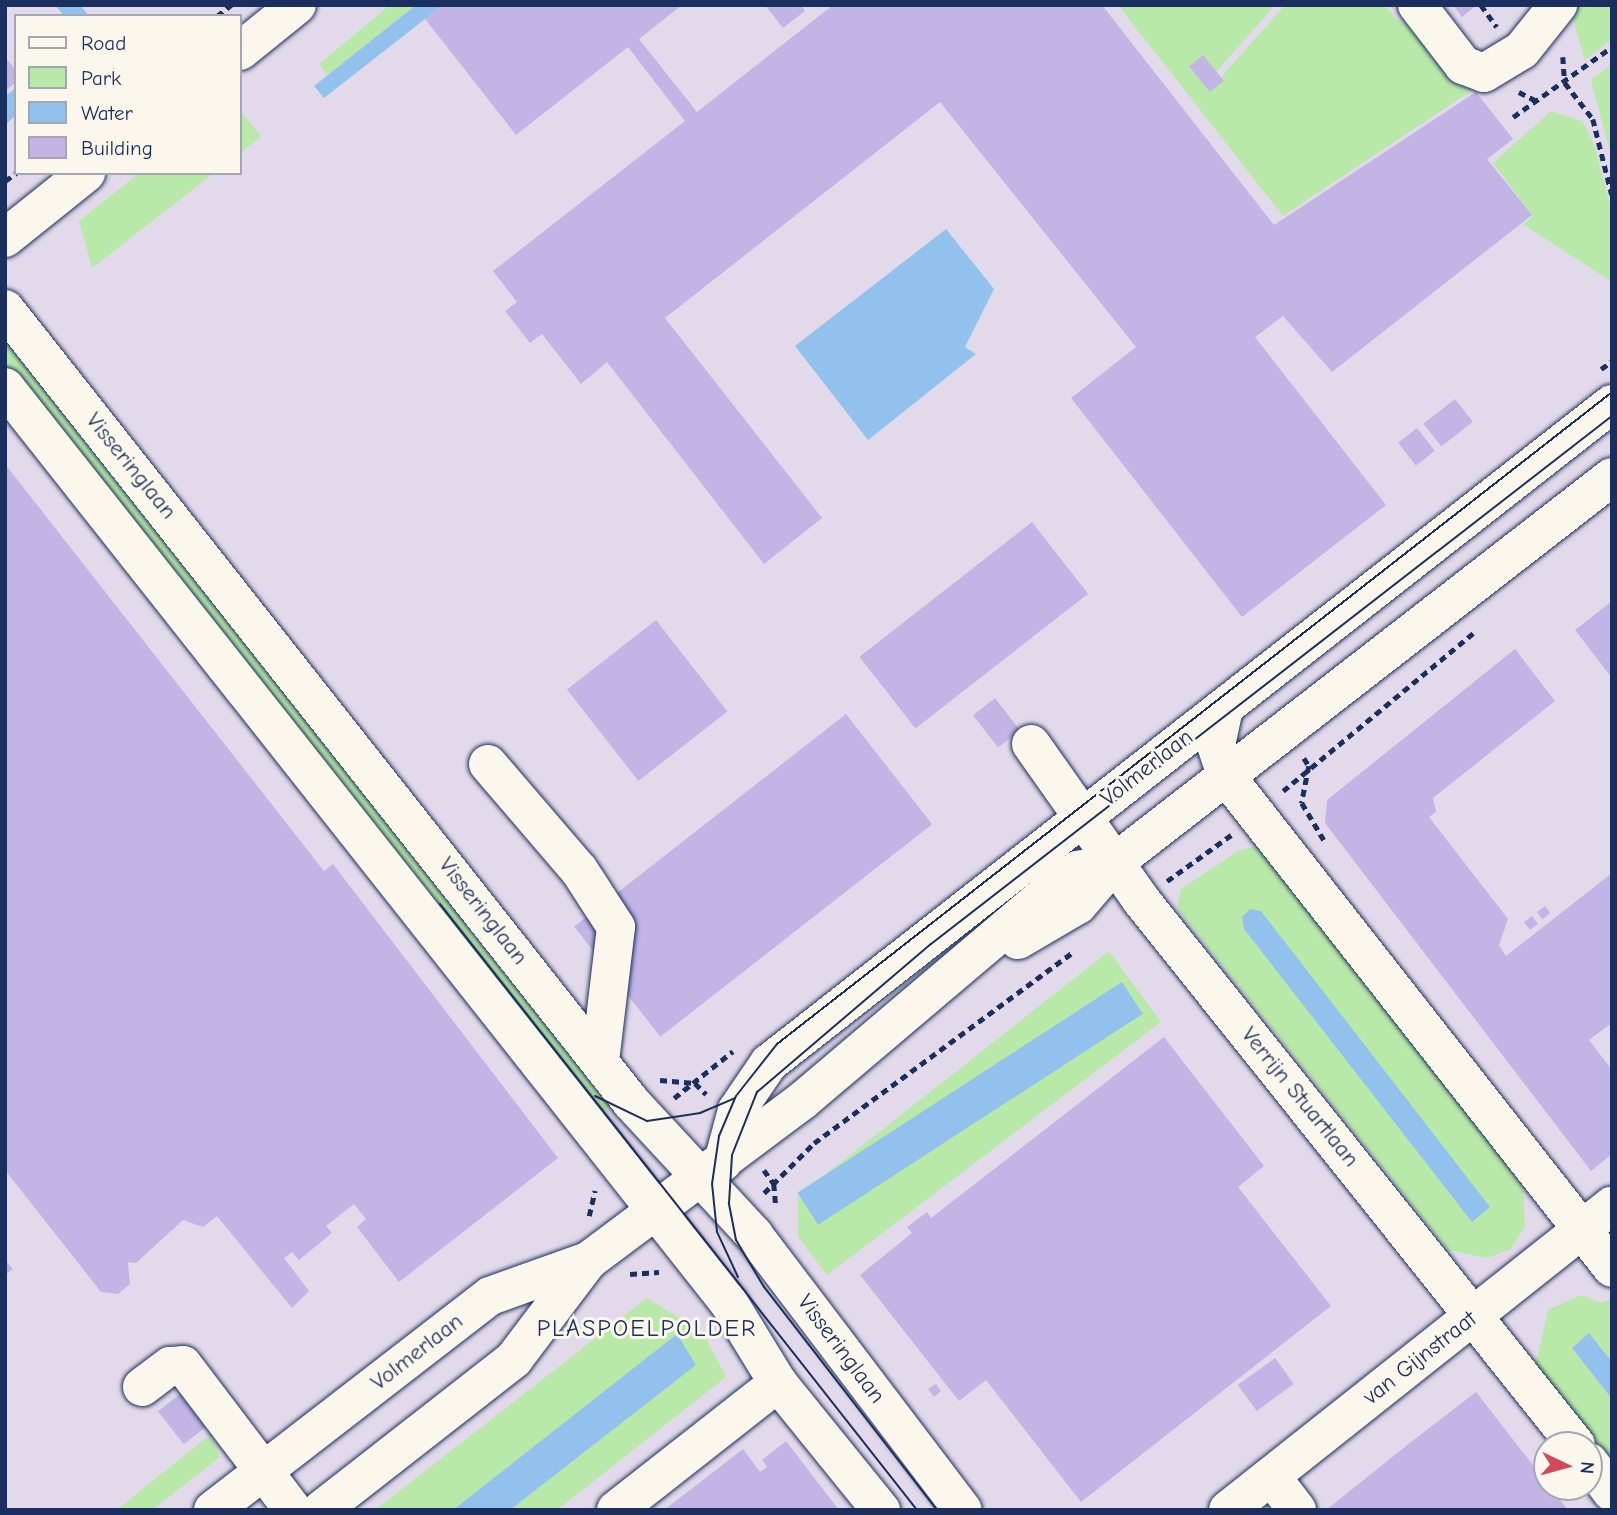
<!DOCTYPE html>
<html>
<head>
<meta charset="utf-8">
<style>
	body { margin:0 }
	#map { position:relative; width:1617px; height:1515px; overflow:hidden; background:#f0eaeb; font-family:"Comic Neue",sans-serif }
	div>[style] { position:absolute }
	.built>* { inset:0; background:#e2daea }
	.green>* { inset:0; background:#b8e9a8; transform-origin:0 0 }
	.water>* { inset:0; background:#93c1ed; transform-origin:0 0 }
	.building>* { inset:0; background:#c2b5e6; transform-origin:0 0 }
	.path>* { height:4.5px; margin-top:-2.25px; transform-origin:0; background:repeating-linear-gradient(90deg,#1b2f5e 0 7px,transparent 0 12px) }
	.roads { filter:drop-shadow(0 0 2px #1b2f5e) drop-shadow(0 0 2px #1b2f5e) }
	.minor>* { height:38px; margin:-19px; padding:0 19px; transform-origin:19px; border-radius:19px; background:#fbf7ec }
	.tram>* { height:2px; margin:-1px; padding:0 1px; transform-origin:1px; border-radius:1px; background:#1b2f5e }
	span { translate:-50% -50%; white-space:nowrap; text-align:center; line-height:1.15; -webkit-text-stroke:6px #fbf7ec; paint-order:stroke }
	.street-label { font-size:23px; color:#1b2f5e }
	.neighbourhood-label { font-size:24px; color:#1b2f5e; letter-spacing:2px }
	.frame { position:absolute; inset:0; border:7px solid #1b2f5e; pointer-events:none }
	.legend { position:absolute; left:14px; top:14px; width:228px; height:161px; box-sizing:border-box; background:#fbf7ec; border:2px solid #a1a7b3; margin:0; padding:9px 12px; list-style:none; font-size:21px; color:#1b2f5e }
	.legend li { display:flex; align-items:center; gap:14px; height:35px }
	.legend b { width:35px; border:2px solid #a1a7b3 }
	.north { position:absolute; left:1533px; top:1431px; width:70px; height:70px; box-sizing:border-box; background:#fbf7ec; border:2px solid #a1a7b3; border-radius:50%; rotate:95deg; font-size:19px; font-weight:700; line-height:28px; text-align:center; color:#1b2f5e }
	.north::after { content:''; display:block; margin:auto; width:24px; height:32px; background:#d1495b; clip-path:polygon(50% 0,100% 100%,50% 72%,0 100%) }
</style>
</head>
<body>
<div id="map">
	<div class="built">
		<i style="clip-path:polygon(evenodd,5px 5px,1612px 5px,1612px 1510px,5px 1510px,5px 5px,16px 16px,240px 16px,240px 173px,16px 173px,16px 16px,5px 5px,1547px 1445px,1589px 1445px,1589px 1487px,1547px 1487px,1547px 1445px)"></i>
	</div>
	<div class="green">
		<i style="clip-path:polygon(390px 5px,416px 5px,328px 75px,319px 64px)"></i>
		<i style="clip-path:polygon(1118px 5px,1275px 5px,1216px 72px,1203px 55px,1189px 66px,1209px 91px,1285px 5px,1385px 5px,1396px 19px,1439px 41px,1483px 83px,1283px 216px)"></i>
		<i style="clip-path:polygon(1569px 5px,1612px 5px,1612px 39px,1585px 60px)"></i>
		<i style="clip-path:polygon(1612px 64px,1612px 159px,1591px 80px)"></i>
		<i style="clip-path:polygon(240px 110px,261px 137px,240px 153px)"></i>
		<i style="clip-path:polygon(1551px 111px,1582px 121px,1594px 144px,1612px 213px,1612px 282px,1523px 224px,1533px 216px,1493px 163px)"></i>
		<i style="clip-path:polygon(139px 173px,214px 173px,92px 268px,79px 221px)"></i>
		<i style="left:5px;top:308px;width:1002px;height:47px;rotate:52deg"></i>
		<i style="clip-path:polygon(evenodd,1259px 846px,1523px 1183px,1525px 1226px,1511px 1249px,1487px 1258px,1448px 1250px,1177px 908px,1181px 889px,1240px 850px,1259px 846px,1242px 917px,1473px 1222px,1244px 929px,1242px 917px)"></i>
		<i style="clip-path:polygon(1109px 951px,1161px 1022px,827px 1275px,798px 1237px,798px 1196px)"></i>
		<i style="clip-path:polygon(1581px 1295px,1601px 1303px,1612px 1298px,1612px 1362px,1589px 1334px,1572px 1348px,1612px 1399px,1612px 1465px,1535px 1367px,1548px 1310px)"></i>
		<i style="clip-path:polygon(647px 1298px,703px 1333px,726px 1377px,557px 1510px,510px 1510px,696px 1365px,677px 1335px,453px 1510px,375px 1510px)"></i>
		<i style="clip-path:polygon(210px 1435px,220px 1457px,152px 1510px,116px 1510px)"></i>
	</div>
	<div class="water">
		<i style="clip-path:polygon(55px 5px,80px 5px,89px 16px,64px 16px)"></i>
		<i style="clip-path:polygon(416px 5px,443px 5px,324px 98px,314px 86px)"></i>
		<i style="clip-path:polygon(16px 88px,16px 115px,5px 125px,5px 96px)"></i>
		<i style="clip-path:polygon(946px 229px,994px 289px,965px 347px,976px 354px,868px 440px,795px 346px)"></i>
		<i style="clip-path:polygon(1250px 909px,1261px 911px,1490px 1207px,1472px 1222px,1244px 929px,1242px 917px)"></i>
		<i style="left:1122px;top:982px;width:38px;height:387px;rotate:57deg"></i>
		<i style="clip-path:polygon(1589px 1333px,1612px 1362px,1612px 1399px,1572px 1348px)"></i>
		<i style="clip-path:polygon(677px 1334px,696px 1365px,510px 1510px,453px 1510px)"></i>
	</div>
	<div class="building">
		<i style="clip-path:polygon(443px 5px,682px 5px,639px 39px,697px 112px,833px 5px,1102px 5px,1274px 225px,1476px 92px,1513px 139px,1487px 159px,1532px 215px,1332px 372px,1283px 316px,1255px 337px,1386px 505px,1242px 617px,1071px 398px,1136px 347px,940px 102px,665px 318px,822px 518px,764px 564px,607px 362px,581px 384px,542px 334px,530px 343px,505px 311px,517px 302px,493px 271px,685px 121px,628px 47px,516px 135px,425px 19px)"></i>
		<i style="clip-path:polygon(765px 5px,801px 5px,805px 11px,783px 28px)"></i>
		<i style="clip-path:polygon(1453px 5px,1477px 5px,1462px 17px)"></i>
		<i style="left:1203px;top:55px;width:33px;height:18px;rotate:51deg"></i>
		<i style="clip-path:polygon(5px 57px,16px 70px,16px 82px,5px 91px)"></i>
		<i style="left:1455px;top:399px;width:29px;height:40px;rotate:52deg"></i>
		<i style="left:1417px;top:428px;width:29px;height:24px;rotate:52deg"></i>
		<i style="clip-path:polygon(5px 464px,324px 871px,333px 864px,558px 1158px,399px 1282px,357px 1227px,366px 1219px,354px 1204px,326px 1226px,332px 1233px,299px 1260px,292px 1252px,284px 1258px,309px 1291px,292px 1308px,217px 1216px,203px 1227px,183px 1220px,136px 1263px,128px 1262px,130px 1284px,118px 1294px,101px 1292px,5px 1170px)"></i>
		<i style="left:1032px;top:522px;width:91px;height:219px;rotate:52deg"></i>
		<i style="clip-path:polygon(1612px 601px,1612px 678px,1575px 630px)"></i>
		<i style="left:656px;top:620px;width:116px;height:113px;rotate:52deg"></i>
		<i style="clip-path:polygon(1515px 649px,1555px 701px,1433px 798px,1436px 812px,1429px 817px,1508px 919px,1499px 945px,1506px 956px,1612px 873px,1612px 1023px,1589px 1040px,1612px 1070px,1612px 1154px,1591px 1171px,1325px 823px,1327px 800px)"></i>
		<i style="left:995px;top:698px;width:41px;height:28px;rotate:52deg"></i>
		<i style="left:846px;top:714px;width:140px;height:345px;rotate:52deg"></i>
		<i style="left:1545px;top:906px;width:9px;height:10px;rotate:54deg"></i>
		<i style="left:1532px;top:916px;width:10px;height:10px;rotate:53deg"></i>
		<i style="clip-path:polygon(1164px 1037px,1264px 1166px,1238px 1187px,1331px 1306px,1081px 1502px,986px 1380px,959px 1401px,860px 1275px,912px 1233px,907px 1227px,927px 1212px,931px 1218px)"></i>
		<i style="clip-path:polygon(5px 1260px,13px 1269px,5px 1275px)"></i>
		<i style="left:1275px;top:1358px;width:32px;height:46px;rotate:54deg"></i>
		<i style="clip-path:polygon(936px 1384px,941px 1391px,934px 1397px,928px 1389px)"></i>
		<i style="clip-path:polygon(1476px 1392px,1568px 1510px,1326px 1510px,1411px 1442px)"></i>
		<i style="left:180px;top:1394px;width:42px;height:28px;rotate:52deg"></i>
		<i style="clip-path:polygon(786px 1441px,839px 1510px,664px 1510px,743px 1449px,760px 1472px,767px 1467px,762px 1460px)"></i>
	</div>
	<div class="path">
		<i style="left:1481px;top:5px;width:27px;rotate:54deg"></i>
		<i style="left:217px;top:16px;width:18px;rotate:-38deg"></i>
		<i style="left:1563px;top:57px;width:26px;rotate:86deg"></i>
		<i style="left:1565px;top:83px;width:46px;rotate:52.1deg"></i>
		<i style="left:1593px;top:119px;width:78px;rotate:76deg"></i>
		<i style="left:1519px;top:92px;width:20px;rotate:27deg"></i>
		<i style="left:1513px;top:117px;width:121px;rotate:-35.3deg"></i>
		<i style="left:5px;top:181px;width:14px;rotate:-36deg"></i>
		<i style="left:1601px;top:369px;width:14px;rotate:-36deg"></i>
		<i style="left:1304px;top:758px;width:9px;rotate:58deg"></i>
		<i style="left:1309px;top:766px;width:38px;rotate:101deg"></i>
		<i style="left:1302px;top:803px;width:43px;rotate:59.3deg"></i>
		<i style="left:1283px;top:791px;width:247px;rotate:-39.7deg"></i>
		<i style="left:1167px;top:881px;width:79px;rotate:-35.7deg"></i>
		<i style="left:660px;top:1080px;width:35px;rotate:5deg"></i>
		<i style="left:695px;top:1083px;width:16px;rotate:45deg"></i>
		<i style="left:674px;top:1098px;width:75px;rotate:-38.5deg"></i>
		<i style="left:764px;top:1170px;width:17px;rotate:54deg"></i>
		<i style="left:774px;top:1184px;width:23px;rotate:85deg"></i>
		<i style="left:764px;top:1193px;width:71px;rotate:-45deg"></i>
		<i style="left:814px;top:1143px;width:322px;rotate:-36.4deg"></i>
		<i style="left:589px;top:1216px;width:26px;rotate:-77deg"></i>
		<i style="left:630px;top:1274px;width:29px;rotate:-4deg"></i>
	</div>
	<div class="roads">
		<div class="minor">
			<i style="left:1417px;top:5px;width:76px;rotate:52.5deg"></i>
			<i style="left:1463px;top:65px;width:22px;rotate:21deg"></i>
			<i style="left:1484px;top:73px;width:44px;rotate:-31.2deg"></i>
			<i style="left:1522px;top:50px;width:58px;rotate:-51.3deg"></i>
			<i style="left:240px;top:51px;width:73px;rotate:-38.9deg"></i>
			<i style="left:5px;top:238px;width:104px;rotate:-38.7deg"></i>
			<i style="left:5px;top:309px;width:1010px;rotate:51.71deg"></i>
			<i style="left:631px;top:1102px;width:181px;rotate:47.2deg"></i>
			<i style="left:754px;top:1235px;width:345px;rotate:52.8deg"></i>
			<i style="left:5px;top:387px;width:1168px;rotate:51.68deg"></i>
			<i style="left:729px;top:1303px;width:94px;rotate:58.5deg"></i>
			<i style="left:778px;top:1383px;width:164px;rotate:51deg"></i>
			<i style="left:1224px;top:708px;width:38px;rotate:102deg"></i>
			<i style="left:1216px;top:745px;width:33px;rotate:72deg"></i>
			<i style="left:1226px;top:776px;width:625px;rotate:51.88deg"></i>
			<i style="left:1031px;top:744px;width:191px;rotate:54.8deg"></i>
			<i style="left:1141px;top:900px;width:697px;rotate:51.4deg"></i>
			<i style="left:488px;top:764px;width:140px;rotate:49.4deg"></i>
			<i style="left:579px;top:870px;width:68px;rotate:57deg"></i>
			<i style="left:616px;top:927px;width:135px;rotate:96.8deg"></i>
			<i style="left:1018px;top:940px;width:69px;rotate:-30.3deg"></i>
			<i style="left:1078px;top:905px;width:55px;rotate:-49.4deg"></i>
			<i style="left:1114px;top:863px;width:630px;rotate:-37.78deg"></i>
			<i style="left:723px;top:1162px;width:54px;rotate:-74.9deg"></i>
			<i style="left:737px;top:1110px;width:57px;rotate:-55.8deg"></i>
			<i style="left:769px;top:1063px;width:1070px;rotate:-38.02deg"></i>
			<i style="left:142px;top:1387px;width:35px;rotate:-37deg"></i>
			<i style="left:170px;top:1366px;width:13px;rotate:-4deg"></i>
			<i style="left:183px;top:1365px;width:182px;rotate:52.8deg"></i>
			<i style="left:1589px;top:1462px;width:38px;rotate:53deg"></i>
			<i style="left:1271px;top:1476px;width:43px;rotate:52.6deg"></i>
			<i style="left:213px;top:1510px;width:350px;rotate:-37.7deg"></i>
			<i style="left:490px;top:1296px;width:104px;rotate:-19.7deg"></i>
			<i style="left:321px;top:1510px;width:245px;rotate:-38deg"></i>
			<i style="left:514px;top:1359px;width:123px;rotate:-52.9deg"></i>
			<i style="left:588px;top:1261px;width:267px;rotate:-36.8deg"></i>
			<i style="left:802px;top:1101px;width:338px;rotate:-40.3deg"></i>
			<i style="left:1060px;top:882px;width:22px;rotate:-34deg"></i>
			<i style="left:1078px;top:870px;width:37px;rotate:-11deg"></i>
			<i style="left:616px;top:1510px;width:206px;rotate:-38.1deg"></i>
			<i style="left:1228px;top:1510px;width:490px;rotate:-38.4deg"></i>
		</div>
	</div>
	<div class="tram">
		<i style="left:440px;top:904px;width:771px;rotate:51.79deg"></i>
		<i style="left:595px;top:1096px;width:58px;rotate:25.7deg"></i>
		<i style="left:647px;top:1121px;width:54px;rotate:-8.6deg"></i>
		<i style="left:700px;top:1113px;width:38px;rotate:-23deg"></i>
		<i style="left:738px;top:1277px;width:50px;rotate:-115deg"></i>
		<i style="left:717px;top:1232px;width:48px;rotate:-95.9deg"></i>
		<i style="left:712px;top:1184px;width:49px;rotate:-81.7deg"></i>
		<i style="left:719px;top:1136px;width:43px;rotate:-67deg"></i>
		<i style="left:736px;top:1096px;width:66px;rotate:-51.7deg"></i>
		<i style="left:777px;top:1044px;width:1059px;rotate:-37.98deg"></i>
		<i style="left:937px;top:1510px;width:282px;rotate:-127.8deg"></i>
		<i style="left:764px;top:1287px;width:55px;rotate:-120.8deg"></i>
		<i style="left:736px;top:1240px;width:38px;rotate:-101deg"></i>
		<i style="left:729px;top:1203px;width:48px;rotate:-86.4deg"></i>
		<i style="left:732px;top:1155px;width:68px;rotate:-68.4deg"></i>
		<i style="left:757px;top:1092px;width:228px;rotate:-40.4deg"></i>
		<i style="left:931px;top:944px;width:862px;rotate:-37.79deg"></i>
	</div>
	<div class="street-label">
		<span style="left:131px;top:466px;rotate:51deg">Visseringlaan</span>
		<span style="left:1147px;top:768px;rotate:-38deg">Volmerlaan</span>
		<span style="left:483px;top:911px;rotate:52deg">Visseringlaan</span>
		<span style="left:1300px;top:1097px;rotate:51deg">Verrijn Stuartlaan</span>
		<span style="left:841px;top:1349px;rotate:53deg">Visseringlaan</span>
		<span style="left:417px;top:1352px;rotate:-38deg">Volmerlaan</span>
		<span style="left:1420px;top:1358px;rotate:-38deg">van Gijnstraat</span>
	</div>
	<div class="neighbourhood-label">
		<span style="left:647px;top:1329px">PLASPOELPOLDER</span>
	</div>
	<div class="frame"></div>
	<ul class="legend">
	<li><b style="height:9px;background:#fbf7ec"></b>Road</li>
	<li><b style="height:19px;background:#b8e9a8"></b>Park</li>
	<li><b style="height:19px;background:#93c1ed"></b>Water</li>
	<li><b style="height:19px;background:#c2b5e6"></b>Building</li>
	</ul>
	<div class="north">N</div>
</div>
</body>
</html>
